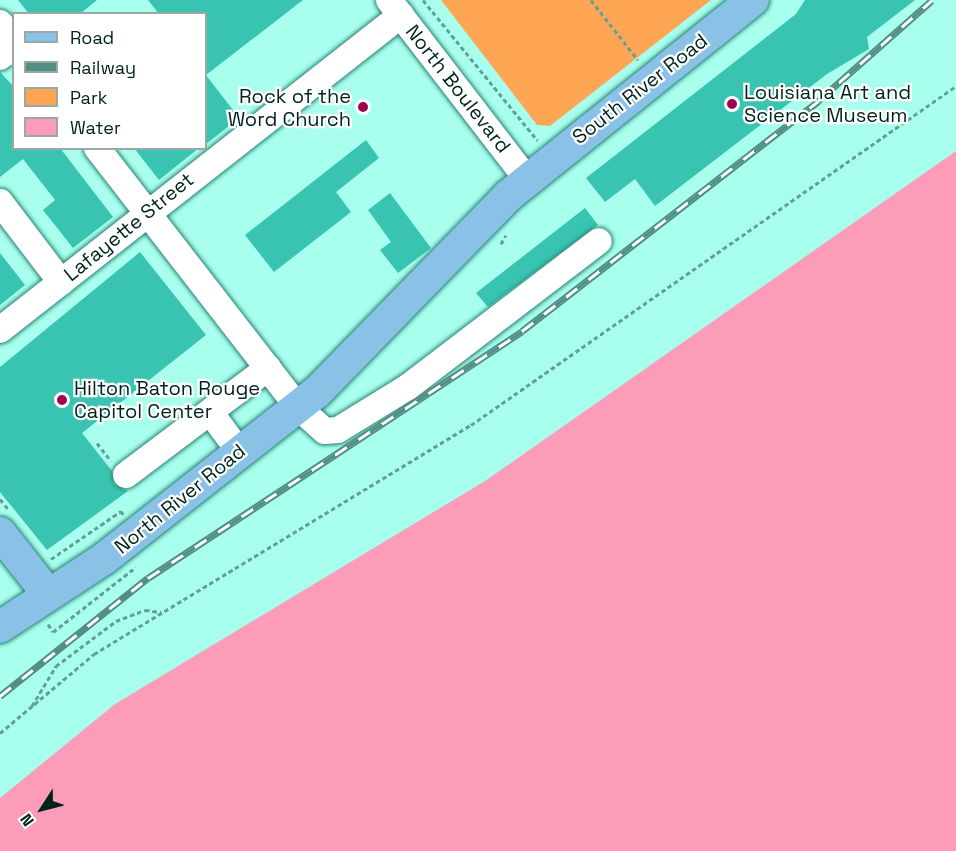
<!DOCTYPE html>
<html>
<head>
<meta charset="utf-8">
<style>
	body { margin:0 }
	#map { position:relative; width:956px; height:851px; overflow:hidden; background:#a9ffee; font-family:"Space Grotesk",sans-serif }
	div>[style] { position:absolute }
	.green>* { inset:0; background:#ffa655 }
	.water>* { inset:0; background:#fd9cb9 }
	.building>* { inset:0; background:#38c4b0 }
	.path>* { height:3px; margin-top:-1.5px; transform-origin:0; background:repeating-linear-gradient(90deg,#61a195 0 4.5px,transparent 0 7.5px) }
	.roads { filter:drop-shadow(0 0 2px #278174) drop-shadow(0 0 2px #278174) }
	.minor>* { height:26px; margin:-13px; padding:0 13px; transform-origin:13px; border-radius:13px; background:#fff }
	.major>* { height:32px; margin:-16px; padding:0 16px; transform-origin:16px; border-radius:16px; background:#89c2e6 }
	.rail>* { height:7px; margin-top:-3.5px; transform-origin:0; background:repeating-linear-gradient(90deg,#fff 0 14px,#528e83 0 28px); box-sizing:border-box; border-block:2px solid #528e83 }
	.dots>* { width:16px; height:16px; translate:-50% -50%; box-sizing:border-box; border:3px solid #fff; border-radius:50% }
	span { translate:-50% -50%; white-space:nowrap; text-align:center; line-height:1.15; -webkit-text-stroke:4.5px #fff; paint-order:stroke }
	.street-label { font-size:20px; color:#00221d }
	.poi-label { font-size:20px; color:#00221d }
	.left { translate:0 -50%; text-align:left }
	.right { translate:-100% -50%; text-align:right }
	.legend { position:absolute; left:12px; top:12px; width:195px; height:138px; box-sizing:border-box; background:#fff; border:2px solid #99a7a5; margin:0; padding:8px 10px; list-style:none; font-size:18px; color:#00221d }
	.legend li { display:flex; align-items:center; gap:12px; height:30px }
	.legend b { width:30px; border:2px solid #99a7a5 }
	.north { position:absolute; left:12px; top:779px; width:60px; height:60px; -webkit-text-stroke:4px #fff; paint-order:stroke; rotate:234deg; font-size:16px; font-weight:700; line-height:24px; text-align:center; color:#00221d }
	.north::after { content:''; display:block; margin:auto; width:21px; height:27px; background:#00221d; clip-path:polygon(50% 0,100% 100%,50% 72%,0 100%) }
</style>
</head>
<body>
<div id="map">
	<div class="green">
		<i style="clip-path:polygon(441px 0,711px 0,550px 126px,537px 125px)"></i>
	</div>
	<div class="water">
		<i style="clip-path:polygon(956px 151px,956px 851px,0 851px,0 798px,115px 704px,485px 481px)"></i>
	</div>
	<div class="building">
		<i style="clip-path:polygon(18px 0,97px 0,80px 14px,29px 14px)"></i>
		<i style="clip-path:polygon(148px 0,303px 0,206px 75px,239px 118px,206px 144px,206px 14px,159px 14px)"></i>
		<i style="clip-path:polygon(805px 0,915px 0,867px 37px,869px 49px,827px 74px,655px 206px,635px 179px,605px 202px,586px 178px,796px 14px)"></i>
		<i style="clip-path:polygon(0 72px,14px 87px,14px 148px,60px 148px,113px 217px,73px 248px,43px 210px,55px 200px,23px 159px,0 177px)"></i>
		<i style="clip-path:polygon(366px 140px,379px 158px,336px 192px,351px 212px,274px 272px,245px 235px)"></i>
		<i style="clip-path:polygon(134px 148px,199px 148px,159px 180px)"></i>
		<i style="clip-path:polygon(390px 193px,431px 248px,398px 273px,380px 250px,391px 242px,368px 210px)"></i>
		<i style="clip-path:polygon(585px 208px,598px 225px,488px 307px,476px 293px)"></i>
		<i style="clip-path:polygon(140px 252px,206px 335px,82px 433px,112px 471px,114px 484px,128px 491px,47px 550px,0 492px,0 367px)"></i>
		<i style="clip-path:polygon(0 253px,25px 285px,0 305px)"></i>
	</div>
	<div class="path">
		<i style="left:423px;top:0;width:181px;rotate:50.8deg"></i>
		<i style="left:591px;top:0;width:76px;rotate:51.9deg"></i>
		<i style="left:501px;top:244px;width:10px;rotate:-61deg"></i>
		<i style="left:97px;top:443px;width:23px;rotate:52deg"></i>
		<i style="left:0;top:499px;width:13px;rotate:51deg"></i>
		<i style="left:51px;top:559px;width:85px;rotate:-34.4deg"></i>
		<i style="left:121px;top:511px;width:4px;rotate:56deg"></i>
		<i style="left:48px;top:624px;width:9px;rotate:58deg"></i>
		<i style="left:53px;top:632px;width:105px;rotate:-38.1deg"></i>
		<i style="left:32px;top:706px;width:47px;rotate:-59deg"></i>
		<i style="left:56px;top:666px;width:75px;rotate:-36.9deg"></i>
		<i style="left:116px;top:621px;width:31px;rotate:-21deg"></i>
		<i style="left:145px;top:610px;width:16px;rotate:7deg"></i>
		<i style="left:0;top:733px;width:123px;rotate:-40deg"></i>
		<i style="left:94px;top:654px;width:441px;rotate:-31.3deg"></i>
		<i style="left:471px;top:425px;width:592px;rotate:-34.95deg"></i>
	</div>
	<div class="roads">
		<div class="minor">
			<i style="left:389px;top:0;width:226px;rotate:52.4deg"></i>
			<i style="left:0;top:23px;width:21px;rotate:47deg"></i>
			<i style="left:0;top:57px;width:17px;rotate:-36deg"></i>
			<i style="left:97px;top:148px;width:328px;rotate:52.2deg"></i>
			<i style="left:298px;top:407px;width:36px;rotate:42deg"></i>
			<i style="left:325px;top:431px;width:13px;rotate:-4deg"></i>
			<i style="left:338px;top:430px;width:82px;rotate:-31.6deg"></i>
			<i style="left:408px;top:387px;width:240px;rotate:-37.4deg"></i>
			<i style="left:0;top:202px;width:101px;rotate:52.7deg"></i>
			<i style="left:0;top:330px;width:510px;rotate:-38.15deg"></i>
			<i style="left:210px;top:412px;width:49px;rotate:53.4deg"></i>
			<i style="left:126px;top:475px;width:178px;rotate:-37deg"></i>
		</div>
		<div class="major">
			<i style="left:0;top:533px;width:78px;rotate:51.8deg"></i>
			<i style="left:0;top:627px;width:126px;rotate:-33.3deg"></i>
			<i style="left:105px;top:558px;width:269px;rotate:-38.1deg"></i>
			<i style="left:317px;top:392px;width:274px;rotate:-45.7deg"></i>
			<i style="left:508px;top:196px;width:314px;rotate:-38.7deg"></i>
		</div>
	</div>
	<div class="rail">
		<i style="left:0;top:696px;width:189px;rotate:-38.6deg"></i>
		<i style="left:148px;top:578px;width:448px;rotate:-33.4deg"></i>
		<i style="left:522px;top:331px;width:375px;rotate:-37.8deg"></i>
		<i style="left:818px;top:101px;width:152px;rotate:-41.5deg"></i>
	</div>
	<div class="dots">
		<i style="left:732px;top:104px;background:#9d0650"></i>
		<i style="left:363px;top:107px;background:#9d0650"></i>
		<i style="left:62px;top:400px;background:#9d0650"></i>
	</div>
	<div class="street-label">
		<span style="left:458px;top:89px;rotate:52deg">North Boulevard</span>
		<span style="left:640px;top:89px;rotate:-38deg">South River Road</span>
		<span style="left:129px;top:227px;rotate:-39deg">Lafayette Street</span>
		<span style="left:180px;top:499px;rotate:-39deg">North River Road</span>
	</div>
	<div class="poi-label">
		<span class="left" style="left:744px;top:104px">Louisiana Art and<br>Science Museum</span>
		<span class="right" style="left:351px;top:108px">Rock of the<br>Word Church</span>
		<span class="left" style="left:74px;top:400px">Hilton Baton Rouge<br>Capitol Center</span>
	</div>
	<ul class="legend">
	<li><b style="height:8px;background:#89c2e6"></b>Road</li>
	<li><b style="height:8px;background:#528e83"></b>Railway</li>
	<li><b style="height:16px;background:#ffa655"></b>Park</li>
	<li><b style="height:16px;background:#fd9cb9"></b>Water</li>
	</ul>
	<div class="north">N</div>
</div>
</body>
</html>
